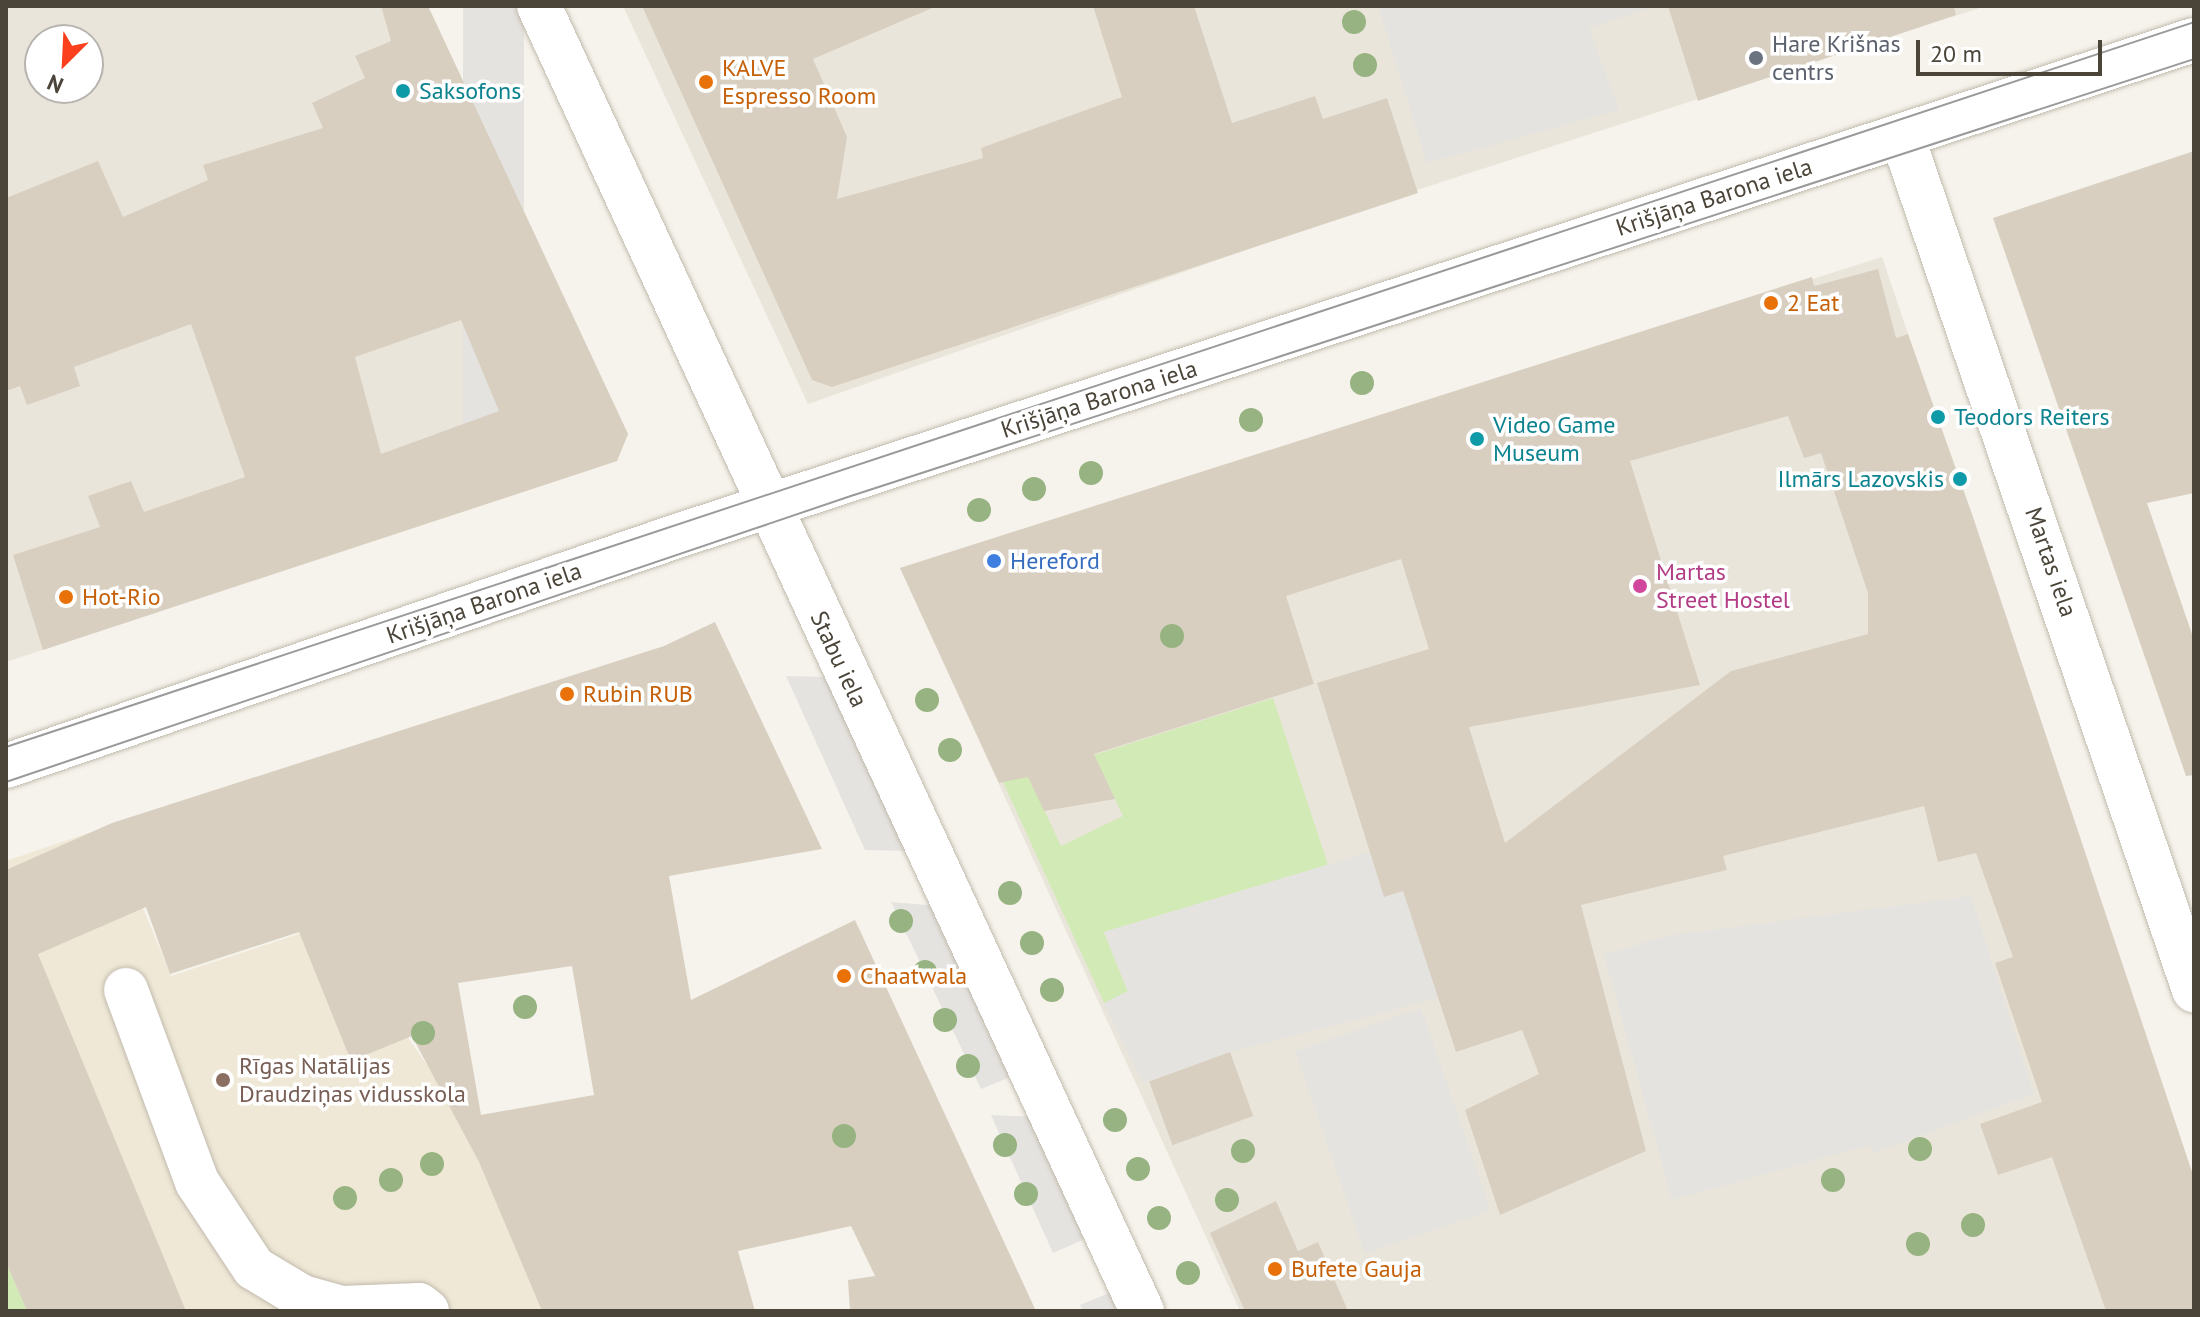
<!DOCTYPE html>
<html>
<head>
<meta charset="utf-8">
<style>
	body { margin:0 }
	#map { position:relative; width:2200px; height:1317px; overflow:hidden; background:#f6f3ec; font-family:"PT Sans",sans-serif }
	div>[style] { position:absolute }
	.residential>* { inset:0; background:#eae5da }
	.education>* { inset:0; background:#efe8d6 }
	.green>* { inset:0; background:#d2eab5 }
	.parking>* { inset:0; background:#e5e3e0; transform-origin:0 0 }
	.building>* { inset:0; background:#d8cfc1; transform-origin:0 0 }
	.roads { filter:drop-shadow(0 0 2px #c2bbae) drop-shadow(0 0 2px #c2bbae) }
	.minor>* { height:44px; margin:-22px; padding:0 22px; transform-origin:22px; border-radius:22px; background:#fff }
	.tram>* { height:2px; margin:-1px; padding:0 1px; transform-origin:1px; border-radius:1px; background:#9a9a9a }
	.trees>* { width:24px; height:24px; margin:-12px; border-radius:50%; background:#97b381 }
	.dots>* { width:22px; height:22px; translate:-50% -50%; box-sizing:border-box; border:4px solid #fff; border-radius:50% }
	span { translate:-50% -50%; white-space:nowrap; text-align:center; line-height:1.15; -webkit-text-stroke:7px #fff; paint-order:stroke }
	.worship-label { font-size:24px; color:#5b616d }
	.left { translate:0 -50%; text-align:left }
	.food-label { font-size:24px; color:#c56008 }
	.culture-label { font-size:24px; color:#0d838f }
	.right { translate:-100% -50%; text-align:right }
	.street-label { font-size:24px; color:#4b4439 }
	.shop-label { font-size:24px; color:#366cbe }
	.hotel-label { font-size:24px; color:#b23c85 }
	.education-label { font-size:24px; color:#785e54 }
	.frame { position:absolute; inset:0; border:8px solid #4b4439; pointer-events:none }
	.north { position:absolute; left:24px; top:24px; width:80px; height:80px; box-sizing:border-box; background:#fff; border:2px solid #b7b4b0; border-radius:50%; rotate:204deg; font-size:22px; font-weight:700; line-height:32px; text-align:center; color:#4b4439 }
	.north::after { content:''; display:block; margin:auto; width:28px; height:36px; background:#fc3f1d; clip-path:polygon(50% 0,100% 100%,50% 72%,0 100%) }
	.scale { position:absolute; left:1916px; top:40px; width:186px; height:36px; box-sizing:border-box; border:4px solid #4b4439; border-top:0; padding-left:10px; font-size:24px; line-height:28px; white-space:nowrap; color:#4b4439; -webkit-text-stroke:6px #fff; paint-order:stroke }
</style>
</head>
<body>
<div id="map">
	<div class="residential">
		<i style="clip-path:polygon(evenodd,6px 6px,428px 6px,628px 434px,617px 461px,6px 662px,6px 6px,40px 40px,88px 40px,88px 88px,40px 88px,40px 40px)"></i>
		<i style="clip-path:polygon(623px 6px,1986px 6px,1417px 190px,808px 404px)"></i>
		<i style="clip-path:polygon(1882px 257px,2194px 1178px,2194px 1311px,1240px 1311px,900px 568px)"></i>
	</div>
	<div class="education">
		<i style="clip-path:polygon(109px 826px,171px 976px,369px 911px,408px 1038px,452px 1100px,544px 1311px,6px 1311px,6px 861px)"></i>
	</div>
	<div class="green">
		<i style="clip-path:polygon(1273px 698px,1328px 865px,1104px 932px,1128px 992px,1104px 1003px,1003px 782px,1028px 775px,1061px 846px,1123px 816px,1094px 755px)"></i>
		<i style="clip-path:polygon(6px 1262px,27px 1311px,6px 1311px)"></i>
	</div>
	<div class="parking">
		<i style="left:463px;top:6px;width:61px;height:466px"></i>
		<i style="clip-path:polygon(1378px 6px,1656px 6px,1589px 28px,1619px 110px,1427px 163px)"></i>
		<i style="clip-path:polygon(786px 676px,831px 677px,907px 851px,865px 850px)"></i>
		<i style="clip-path:polygon(1370px 852px,1431px 881px,1410px 914px,1439px 998px,1230px 1052px,1143px 1083px,1104px 1003px,1128px 991px,1104px 932px)"></i>
		<i style="clip-path:polygon(1971px 896px,2034px 1094px,1873px 1153px,1870px 1145px,1672px 1200px,1604px 955px,1666px 936px)"></i>
		<i style="clip-path:polygon(891px 902px,939px 906px,1015px 1075px,981px 1089px)"></i>
		<i style="left:1421px;top:1008px;width:214px;height:133px;rotate:71deg"></i>
		<i style="clip-path:polygon(991px 1115px,1037px 1117px,1090px 1237px,1053px 1253px)"></i>
		<i style="clip-path:polygon(1114px 1291px,1123px 1311px,1083px 1311px,1080px 1305px)"></i>
	</div>
	<div class="building">
		<i style="clip-path:polygon(evenodd,381px 6px,428px 6px,628px 434px,617px 461px,43px 650px,13px 555px,100px 527px,88px 496px,131px 481px,144px 512px,245px 477px,191px 324px,74px 367px,80px 386px,27px 405px,20px 386px,6px 391px,6px 198px,98px 161px,123px 217px,208px 180px,203px 165px,323px 128px,312px 103px,365px 78px,355px 56px,391px 41px,381px 6px,461px 320px,499px 411px,381px 454px,355px 357px,461px 320px)"></i>
		<i style="clip-path:polygon(642px 6px,937px 6px,813px 59px,847px 137px,837px 199px,983px 158px,981px 148px,1122px 97px,1093px 6px,1194px 6px,1232px 123px,1315px 96px,1323px 119px,1387px 98px,1418px 193px,832px 387px,812px 380px)"></i>
		<i style="clip-path:polygon(1668px 6px,1954px 6px,1956px 15px,1698px 101px)"></i>
		<i style="clip-path:polygon(2194px 151px,2194px 493px,2147px 503px,2194px 640px,2194px 775px,2186px 776px,1993px 218px)"></i>
		<i style="clip-path:polygon(evenodd,1878px 269px,1896px 338px,1908px 334px,1972px 514px,2194px 1178px,2194px 1311px,2106px 1311px,2052px 1157px,1998px 1175px,1980px 1124px,2042px 1102px,1995px 963px,2013px 957px,1976px 853px,1938px 862px,1924px 806px,1723px 856px,1727px 870px,1581px 905px,1646px 1151px,1500px 1215px,1465px 1110px,1539px 1074px,1522px 1030px,1456px 1052px,1403px 891px,1384px 897px,1317px 683px,1429px 649px,1401px 559px,1286px 596px,1314px 684px,1094px 754px,1115px 799px,1044px 811px,1028px 777px,999px 783px,900px 568px,1812px 277px,1814px 286px,1878px 269px,1788px 416px,1804px 458px,1821px 453px,1868px 593px,1868px 634px,1731px 671px,1505px 843px,1469px 727px,1700px 685px,1630px 461px,1788px 416px)"></i>
		<i style="clip-path:polygon(evenodd,715px 622px,822px 849px,669px 876px,691px 1000px,855px 920px,1036px 1311px,850px 1311px,848px 1280px,875px 1276px,851px 1226px,738px 1251px,755px 1311px,542px 1311px,479px 1162px,412px 1036px,351px 1061px,299px 932px,170px 974px,146px 907px,38px 954px,186px 1311px,27px 1311px,6px 1262px,6px 870px,112px 823px,664px 646px,715px 622px,572px 966px,594px 1095px,481px 1115px,458px 983px,572px 966px)"></i>
		<i style="left:1230px;top:1052px;width:68px;height:86px;rotate:70deg"></i>
		<i style="clip-path:polygon(1276px 1201px,1298px 1251px,1318px 1242px,1348px 1311px,1245px 1311px,1210px 1233px)"></i>
	</div>
	<div class="roads">
		<div class="minor">
			<i style="left:539px;top:6px;width:1438px;rotate:65.2deg"></i>
			<i style="left:1902px;top:136px;width:903px;rotate:71.12deg"></i>
			<i style="left:6px;top:766px;width:706px;rotate:-18.92deg"></i>
			<i style="left:674px;top:537px;width:1599px;rotate:-18.11deg"></i>
			<i style="left:126px;top:990px;width:205px;rotate:69.7deg"></i>
			<i style="left:197px;top:1182px;width:103px;rotate:56.5deg"></i>
			<i style="left:254px;top:1268px;width:56px;rotate:31.1deg"></i>
			<i style="left:302px;top:1297px;width:41px;rotate:15.4deg"></i>
			<i style="left:342px;top:1308px;width:77px;rotate:-2.2deg"></i>
			<i style="left:419px;top:1305px;width:10px;rotate:37deg"></i>
		</div>
	</div>
	<div class="tram">
		<i style="left:6px;top:747px;width:2305px;rotate:-18.33deg"></i>
		<i style="left:6px;top:782px;width:895px;rotate:-18.7deg"></i>
		<i style="left:854px;top:495px;width:1409px;rotate:-18.02deg"></i>
	</div>
	<div class="trees">
		<i style="left:1354px;top:22px"></i>
		<i style="left:1365px;top:65px"></i>
		<i style="left:1362px;top:383px"></i>
		<i style="left:1251px;top:420px"></i>
		<i style="left:1091px;top:473px"></i>
		<i style="left:1034px;top:489px"></i>
		<i style="left:979px;top:510px"></i>
		<i style="left:1172px;top:636px"></i>
		<i style="left:927px;top:700px"></i>
		<i style="left:950px;top:750px"></i>
		<i style="left:1010px;top:893px"></i>
		<i style="left:901px;top:921px"></i>
		<i style="left:1032px;top:943px"></i>
		<i style="left:925px;top:972px"></i>
		<i style="left:1052px;top:990px"></i>
		<i style="left:525px;top:1007px"></i>
		<i style="left:945px;top:1020px"></i>
		<i style="left:423px;top:1033px"></i>
		<i style="left:968px;top:1066px"></i>
		<i style="left:1115px;top:1120px"></i>
		<i style="left:844px;top:1136px"></i>
		<i style="left:1005px;top:1145px"></i>
		<i style="left:1920px;top:1149px"></i>
		<i style="left:1243px;top:1151px"></i>
		<i style="left:432px;top:1164px"></i>
		<i style="left:1138px;top:1169px"></i>
		<i style="left:391px;top:1180px"></i>
		<i style="left:1833px;top:1180px"></i>
		<i style="left:1026px;top:1194px"></i>
		<i style="left:345px;top:1198px"></i>
		<i style="left:1227px;top:1200px"></i>
		<i style="left:1159px;top:1218px"></i>
		<i style="left:1973px;top:1225px"></i>
		<i style="left:1918px;top:1244px"></i>
		<i style="left:1188px;top:1273px"></i>
	</div>
	<div class="dots">
		<i style="left:1756px;top:58px;background:#6b7280"></i>
		<i style="left:706px;top:82px;background:#e8710a"></i>
		<i style="left:403px;top:91px;background:#0f9aa8"></i>
		<i style="left:1771px;top:303px;background:#e8710a"></i>
		<i style="left:1938px;top:417px;background:#0f9aa8"></i>
		<i style="left:1477px;top:439px;background:#0f9aa8"></i>
		<i style="left:1960px;top:479px;background:#0f9aa8"></i>
		<i style="left:994px;top:561px;background:#3f7fe0"></i>
		<i style="left:1640px;top:586px;background:#d1479c"></i>
		<i style="left:66px;top:597px;background:#e8710a"></i>
		<i style="left:567px;top:694px;background:#e8710a"></i>
		<i style="left:844px;top:976px;background:#e8710a"></i>
		<i style="left:223px;top:1080px;background:#8d6e63"></i>
		<i style="left:1275px;top:1269px;background:#e8710a"></i>
	</div>
	<div class="worship-label">
		<span class="left" style="left:1772px;top:58px">Hare Krišnas<br>centrs</span>
	</div>
	<div class="food-label">
		<span class="left" style="left:722px;top:82px">KALVE<br>Espresso Room</span>
		<span class="left" style="left:1787px;top:303px">2 Eat</span>
		<span class="left" style="left:82px;top:597px">Hot-Rio</span>
		<span class="left" style="left:583px;top:694px">Rubin RUB</span>
		<span class="left" style="left:860px;top:976px">Chaatwala</span>
		<span class="left" style="left:1291px;top:1269px">Bufete Gauja</span>
	</div>
	<div class="culture-label">
		<span class="left" style="left:419px;top:91px">Saksofons</span>
		<span class="left" style="left:1954px;top:417px">Teodors Reiters</span>
		<span class="left" style="left:1493px;top:439px">Video Game<br>Museum</span>
		<span class="right" style="left:1944px;top:479px">Ilmārs Lazovskis</span>
	</div>
	<div class="street-label">
		<span style="left:1714px;top:197px;rotate:-18deg">Krišjāņa Barona iela</span>
		<span style="left:1099px;top:399px;rotate:-18deg">Krišjāņa Barona iela</span>
		<span style="left:2051px;top:562px;rotate:71deg">Martas iela</span>
		<span style="left:484px;top:603px;rotate:-19deg">Krišjāņa Barona iela</span>
		<span style="left:839px;top:659px;rotate:65deg">Stabu iela</span>
	</div>
	<div class="shop-label">
		<span class="left" style="left:1010px;top:561px">Hereford</span>
	</div>
	<div class="hotel-label">
		<span class="left" style="left:1656px;top:586px">Martas<br>Street Hostel</span>
	</div>
	<div class="education-label">
		<span class="left" style="left:239px;top:1080px">Rīgas Natālijas<br>Draudziņas vidusskola</span>
	</div>
	<div class="frame"></div>
	<div class="north">N</div>
	<div class="scale">20 m</div>
</div>
</body>
</html>
